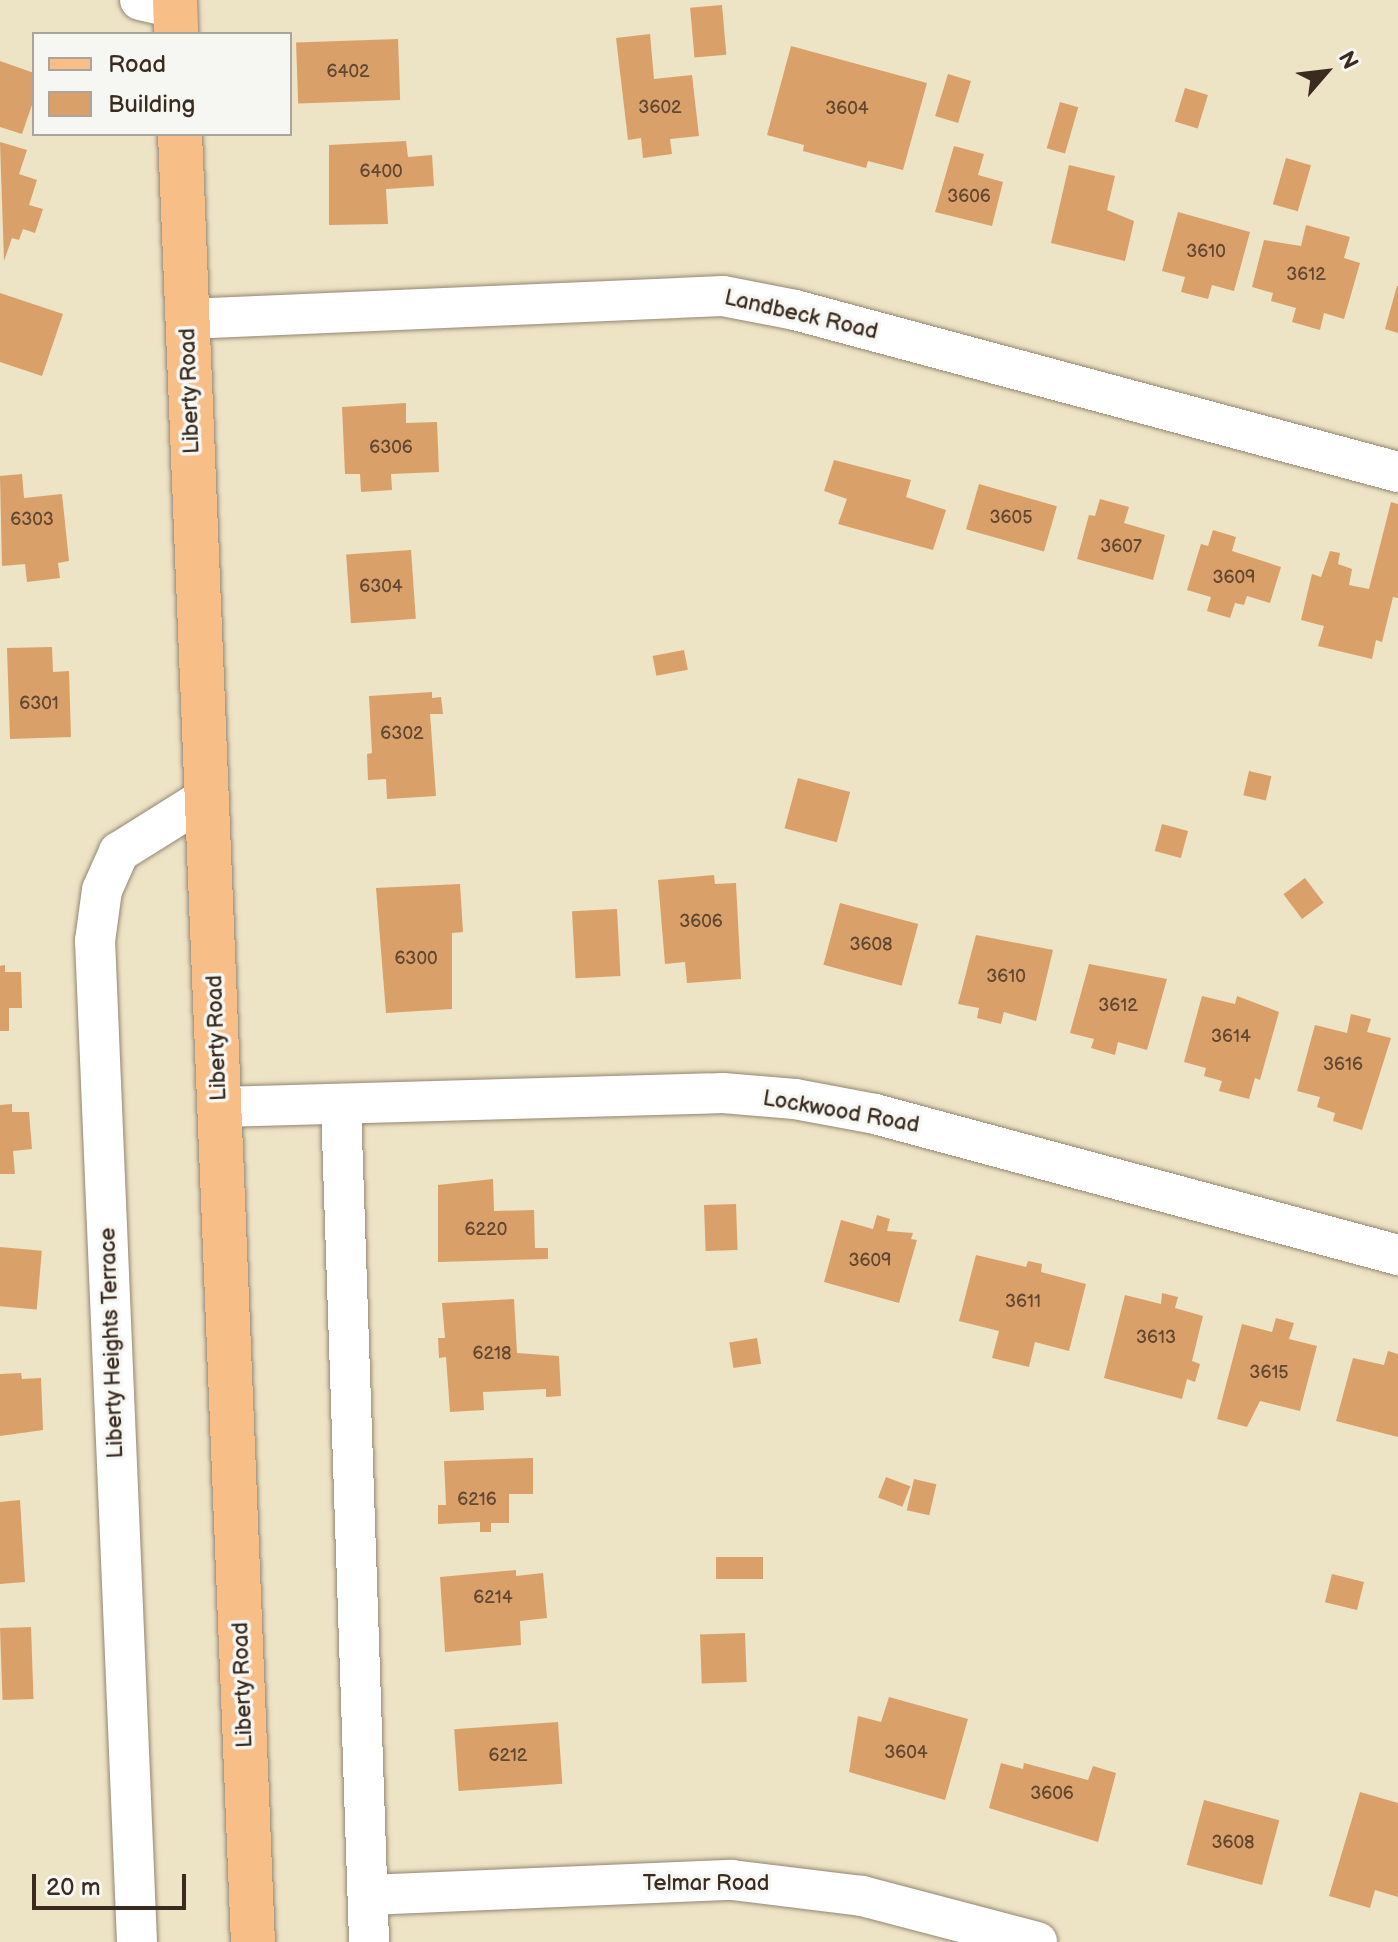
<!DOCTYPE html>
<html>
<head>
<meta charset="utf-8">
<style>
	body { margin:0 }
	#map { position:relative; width:1398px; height:1942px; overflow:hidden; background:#ede3c5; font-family:"Balsamiq Sans",sans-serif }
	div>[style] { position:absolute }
	.building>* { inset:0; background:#daa06a; transform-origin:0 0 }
	.roads { filter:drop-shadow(0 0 2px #948672) drop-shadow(0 0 2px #948672) }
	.street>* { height:40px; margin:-20px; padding:0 20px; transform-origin:20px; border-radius:20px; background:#fff }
	.primary>* { height:44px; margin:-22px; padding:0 22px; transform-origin:22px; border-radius:22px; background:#f7be88 }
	span { translate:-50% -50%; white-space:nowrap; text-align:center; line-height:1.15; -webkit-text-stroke:7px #f6f6f2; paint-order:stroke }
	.number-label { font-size:18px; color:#634831 }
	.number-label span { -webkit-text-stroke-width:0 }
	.street-label { font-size:22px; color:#3b2a1e }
	.legend { position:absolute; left:32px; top:32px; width:260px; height:104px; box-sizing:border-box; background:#f6f6f2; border:2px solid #aba49d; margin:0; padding:10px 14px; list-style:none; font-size:24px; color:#3b2a1e }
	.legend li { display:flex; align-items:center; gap:16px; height:40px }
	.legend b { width:40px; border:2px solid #aba49d }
	.north { position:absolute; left:1286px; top:32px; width:80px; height:80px; -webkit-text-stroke:6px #f6f6f2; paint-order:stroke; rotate:62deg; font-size:22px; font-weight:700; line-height:32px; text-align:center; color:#3b2a1e }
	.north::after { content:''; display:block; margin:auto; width:28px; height:36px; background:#3b2a1e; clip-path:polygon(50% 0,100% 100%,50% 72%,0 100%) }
	.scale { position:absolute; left:32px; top:1874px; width:154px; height:36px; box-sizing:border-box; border:4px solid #3b2a1e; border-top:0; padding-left:10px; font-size:24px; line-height:28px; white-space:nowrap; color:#3b2a1e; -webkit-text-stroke:6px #f6f6f2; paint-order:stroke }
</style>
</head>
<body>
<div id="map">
	<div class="building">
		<i style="left:722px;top:5px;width:50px;height:32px;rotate:85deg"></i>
		<i style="clip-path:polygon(650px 34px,654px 79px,692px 75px,699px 136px,670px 139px,672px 154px,643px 158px,641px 138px,628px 140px,616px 38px)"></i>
		<i style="left:398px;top:39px;width:61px;height:102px;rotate:88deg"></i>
		<i style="clip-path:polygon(791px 46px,927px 83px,903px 170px,868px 161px,866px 168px,803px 151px,804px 145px,767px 135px)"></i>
		<i style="clip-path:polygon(0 61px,34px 73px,34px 99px,22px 134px,0 127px)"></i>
		<i style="left:948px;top:74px;width:24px;height:44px;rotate:17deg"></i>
		<i style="left:1185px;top:88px;width:24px;height:35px;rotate:17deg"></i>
		<i style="left:1060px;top:102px;width:19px;height:48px;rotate:16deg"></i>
		<i style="clip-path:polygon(406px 141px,408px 157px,432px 155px,434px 186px,386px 189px,388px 224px,329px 225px,329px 145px)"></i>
		<i style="clip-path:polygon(0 142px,27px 150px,19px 174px,37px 180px,29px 205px,43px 209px,35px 233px,23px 229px,19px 240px,12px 238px,4px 261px)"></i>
		<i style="clip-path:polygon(954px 146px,984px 154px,978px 175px,1003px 182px,992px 226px,935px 212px)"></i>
		<i style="left:1286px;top:158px;width:26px;height:48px;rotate:16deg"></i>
		<i style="clip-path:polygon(1069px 165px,1115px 176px,1107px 210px,1134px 221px,1125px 261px,1051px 243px)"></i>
		<i style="clip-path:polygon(1178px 212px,1250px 232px,1234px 291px,1212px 285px,1208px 299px,1181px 292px,1185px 277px,1162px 271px)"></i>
		<i style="clip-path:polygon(1306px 225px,1350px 237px,1344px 258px,1360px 263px,1344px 319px,1324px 313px,1320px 330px,1292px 322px,1296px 308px,1271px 301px,1273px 293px,1252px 287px,1264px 240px,1301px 246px)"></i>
		<i style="clip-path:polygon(1397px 286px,1398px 286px,1398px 333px,1385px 329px)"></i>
		<i style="clip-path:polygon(0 293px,63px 314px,42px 376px,0 362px)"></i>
		<i style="clip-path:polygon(406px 403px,406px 423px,437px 422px,439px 472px,391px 474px,392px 490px,361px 492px,360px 474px,345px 474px,342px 407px)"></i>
		<i style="clip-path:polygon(834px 460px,911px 480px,906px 497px,946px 510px,933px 550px,838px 524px,847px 499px,824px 491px)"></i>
		<i style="clip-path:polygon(22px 474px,24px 498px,62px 494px,69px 561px,58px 563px,60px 578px,27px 582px,25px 564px,2px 566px,0 476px)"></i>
		<i style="left:979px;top:484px;width:81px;height:47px;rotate:16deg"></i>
		<i style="clip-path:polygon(1100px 499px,1129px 507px,1124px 523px,1165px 535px,1153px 580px,1077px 559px,1089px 515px,1095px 516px)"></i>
		<i style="clip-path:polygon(1391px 502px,1398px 504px,1398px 598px,1393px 597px,1382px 642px,1376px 640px,1372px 659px,1318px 646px,1324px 626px,1301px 620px,1312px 574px,1321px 577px,1330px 551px,1340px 553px,1338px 564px,1352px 569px,1349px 585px,1369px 589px)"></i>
		<i style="clip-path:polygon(1213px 530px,1236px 537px,1232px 551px,1281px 567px,1270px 603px,1247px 596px,1244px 605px,1235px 603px,1230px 618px,1207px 611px,1211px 597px,1187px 590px,1201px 544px,1208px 546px)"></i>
		<i style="left:411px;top:550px;width:69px;height:65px;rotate:86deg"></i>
		<i style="clip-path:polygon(52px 647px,53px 672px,69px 671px,71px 737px,10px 739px,7px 648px)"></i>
		<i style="left:684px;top:650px;width:20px;height:32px;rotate:79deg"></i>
		<i style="clip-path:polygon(432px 692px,432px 698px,441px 697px,443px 714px,430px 714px,436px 796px,387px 799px,386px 779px,368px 780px,367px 754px,372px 753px,369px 696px)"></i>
		<i style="left:1249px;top:771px;width:23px;height:25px;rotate:13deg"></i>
		<i style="left:798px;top:778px;width:54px;height:52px;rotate:15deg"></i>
		<i style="left:1162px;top:824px;width:27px;height:28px;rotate:15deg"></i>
		<i style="clip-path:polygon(714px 875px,715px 884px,736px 883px,741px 979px,687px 983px,685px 962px,665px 964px,658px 880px)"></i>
		<i style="left:1305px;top:878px;width:31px;height:27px;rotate:53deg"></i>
		<i style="clip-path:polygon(460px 884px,463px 932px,452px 933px,452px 1009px,386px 1013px,376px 888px)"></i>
		<i style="left:840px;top:903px;width:81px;height:64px;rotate:15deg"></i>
		<i style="left:617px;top:909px;width:67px;height:45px;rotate:87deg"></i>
		<i style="clip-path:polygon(976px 935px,1053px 950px,1036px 1021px,1004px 1012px,1001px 1024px,977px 1018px,979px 1008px,958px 1004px)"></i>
		<i style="clip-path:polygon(1089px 964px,1167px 979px,1147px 1050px,1118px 1042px,1115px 1055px,1091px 1048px,1094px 1039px,1070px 1033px)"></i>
		<i style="clip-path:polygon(5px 965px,5px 972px,21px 972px,22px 1008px,9px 1008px,9px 1031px,0 1031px,0 966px)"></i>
		<i style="clip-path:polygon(1202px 996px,1235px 1004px,1237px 996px,1279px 1012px,1260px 1080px,1255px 1078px,1249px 1099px,1219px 1091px,1222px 1081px,1204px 1076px,1206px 1068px,1184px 1062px)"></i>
		<i style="clip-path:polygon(1351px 1014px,1371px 1019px,1367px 1032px,1391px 1038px,1362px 1130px,1333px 1121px,1335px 1113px,1317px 1107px,1320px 1097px,1297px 1091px,1315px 1025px,1347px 1033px)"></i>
		<i style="clip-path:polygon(12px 1104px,12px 1112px,29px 1112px,32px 1149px,13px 1151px,15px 1174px,0 1174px,0 1105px)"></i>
		<i style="clip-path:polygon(493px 1179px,494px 1211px,534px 1210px,535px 1248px,548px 1248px,548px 1259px,438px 1262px,438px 1185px)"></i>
		<i style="left:736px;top:1204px;width:46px;height:32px;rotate:88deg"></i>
		<i style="clip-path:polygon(877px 1215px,890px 1219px,887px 1231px,913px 1233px,911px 1239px,917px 1240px,899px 1303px,824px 1282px,841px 1220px,873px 1229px)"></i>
		<i style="left:0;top:1247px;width:42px;height:59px;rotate:5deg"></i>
		<i style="clip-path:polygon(976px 1255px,1026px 1267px,1028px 1261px,1042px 1264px,1041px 1272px,1086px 1284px,1069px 1351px,1035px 1342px,1029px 1367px,992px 1358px,999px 1331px,959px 1321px)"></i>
		<i style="clip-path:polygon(1162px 1293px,1178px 1297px,1175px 1308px,1203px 1316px,1192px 1361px,1200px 1364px,1195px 1382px,1187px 1379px,1182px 1399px,1104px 1378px,1125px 1295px,1161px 1304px)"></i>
		<i style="clip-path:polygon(514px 1299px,517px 1353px,559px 1356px,561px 1396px,546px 1397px,546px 1389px,483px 1392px,484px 1410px,450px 1412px,446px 1357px,439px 1358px,438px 1338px,445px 1338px,442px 1303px)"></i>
		<i style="clip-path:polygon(1276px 1318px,1294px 1323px,1289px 1339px,1317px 1346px,1300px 1411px,1260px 1401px,1247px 1427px,1217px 1419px,1242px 1324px,1272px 1332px)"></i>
		<i style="left:757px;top:1338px;width:26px;height:28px;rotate:81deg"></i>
		<i style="clip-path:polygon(1388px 1351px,1398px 1354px,1398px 1437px,1336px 1421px,1353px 1358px,1384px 1365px)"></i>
		<i style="clip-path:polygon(21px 1373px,22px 1379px,41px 1378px,43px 1430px,0 1436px,0 1374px)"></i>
		<i style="clip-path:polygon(533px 1458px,533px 1494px,509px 1494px,509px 1523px,491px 1523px,491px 1532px,480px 1532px,480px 1522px,438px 1524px,438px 1505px,446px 1505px,444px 1461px)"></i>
		<i style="left:886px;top:1477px;width:26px;height:22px;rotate:21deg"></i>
		<i style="left:914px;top:1479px;width:23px;height:32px;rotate:13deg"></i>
		<i style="clip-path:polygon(20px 1500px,25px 1582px,0 1584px,0 1502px)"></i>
		<i style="left:716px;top:1557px;width:47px;height:22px"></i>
		<i style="clip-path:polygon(516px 1570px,516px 1576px,543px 1573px,547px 1618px,520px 1621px,521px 1645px,445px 1652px,440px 1577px)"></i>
		<i style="left:1332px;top:1574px;width:33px;height:29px;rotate:14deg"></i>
		<i style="left:31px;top:1627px;width:72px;height:31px;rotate:88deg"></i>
		<i style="left:745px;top:1633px;width:49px;height:45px;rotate:88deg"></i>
		<i style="clip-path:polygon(889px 1697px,968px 1719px,945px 1800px,849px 1772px,858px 1716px,881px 1722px)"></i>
		<i style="left:558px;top:1722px;width:62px;height:104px;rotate:86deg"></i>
		<i style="clip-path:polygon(1001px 1763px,1023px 1769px,1024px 1763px,1088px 1780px,1093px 1766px,1116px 1773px,1098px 1842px,989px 1808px)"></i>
		<i style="clip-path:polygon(1360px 1792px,1398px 1803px,1398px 1897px,1375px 1890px,1370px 1908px,1329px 1896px)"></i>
		<i style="left:1204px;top:1800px;width:78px;height:67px;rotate:15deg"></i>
	</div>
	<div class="roads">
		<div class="street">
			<i style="left:140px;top:0;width:36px;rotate:13deg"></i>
			<i style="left:187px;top:319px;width:536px;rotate:-2.46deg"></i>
			<i style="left:723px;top:296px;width:73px;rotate:11deg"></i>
			<i style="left:795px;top:310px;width:624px;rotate:15.04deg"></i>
			<i style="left:341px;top:1105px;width:837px;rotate:88.08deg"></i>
			<i style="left:220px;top:1107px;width:503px;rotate:-1.59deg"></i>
			<i style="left:723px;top:1093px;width:72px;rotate:4.8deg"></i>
			<i style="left:795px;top:1099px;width:81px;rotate:10.6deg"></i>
			<i style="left:875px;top:1114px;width:542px;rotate:15.09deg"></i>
			<i style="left:368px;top:1895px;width:364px;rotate:-2.4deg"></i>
			<i style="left:732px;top:1880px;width:131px;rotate:7deg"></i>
			<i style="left:862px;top:1896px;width:181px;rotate:14.7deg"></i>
			<i style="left:137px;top:1942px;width:1002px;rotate:-92.4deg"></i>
			<i style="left:95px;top:941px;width:51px;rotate:-82.2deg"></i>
			<i style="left:102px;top:890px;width:42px;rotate:-65.9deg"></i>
			<i style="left:119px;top:852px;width:104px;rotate:-32deg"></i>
		</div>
		<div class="primary">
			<i style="left:175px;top:0;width:34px;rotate:88deg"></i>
			<i style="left:180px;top:134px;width:1809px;rotate:87.69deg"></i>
		</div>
	</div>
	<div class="number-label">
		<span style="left:348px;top:72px">6402</span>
		<span style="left:660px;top:108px">3602</span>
		<span style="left:847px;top:109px">3604</span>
		<span style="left:381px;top:172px">6400</span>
		<span style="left:969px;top:197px">3606</span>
		<span style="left:1206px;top:252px">3610</span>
		<span style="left:1306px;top:275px">3612</span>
		<span style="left:391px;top:448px">6306</span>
		<span style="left:1011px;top:518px">3605</span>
		<span style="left:32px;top:520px">6303</span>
		<span style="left:1121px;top:547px">3607</span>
		<span style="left:1234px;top:578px">3609</span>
		<span style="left:381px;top:587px">6304</span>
		<span style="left:39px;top:704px">6301</span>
		<span style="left:402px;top:734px">6302</span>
		<span style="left:701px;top:922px">3606</span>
		<span style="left:871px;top:945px">3608</span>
		<span style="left:416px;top:959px">6300</span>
		<span style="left:1006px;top:977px">3610</span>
		<span style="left:1118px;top:1006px">3612</span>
		<span style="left:1231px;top:1037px">3614</span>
		<span style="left:1343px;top:1065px">3616</span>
		<span style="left:486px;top:1230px">6220</span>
		<span style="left:870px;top:1261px">3609</span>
		<span style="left:1023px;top:1302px">3611</span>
		<span style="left:1156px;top:1338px">3613</span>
		<span style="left:492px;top:1354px">6218</span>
		<span style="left:1269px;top:1373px">3615</span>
		<span style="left:477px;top:1500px">6216</span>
		<span style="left:493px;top:1598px">6214</span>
		<span style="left:906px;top:1753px">3604</span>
		<span style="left:508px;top:1756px">6212</span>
		<span style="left:1052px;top:1794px">3606</span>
		<span style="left:1233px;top:1843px">3608</span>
	</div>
	<div class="street-label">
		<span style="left:801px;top:315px;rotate:13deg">Landbeck Road</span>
		<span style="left:190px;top:391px;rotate:-92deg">Liberty Road</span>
		<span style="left:217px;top:1038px;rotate:-92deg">Liberty Road</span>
		<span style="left:841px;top:1112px;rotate:10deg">Lockwood Road</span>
		<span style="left:112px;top:1343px;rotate:-92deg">Liberty Heights Terrace</span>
		<span style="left:243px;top:1685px;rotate:-92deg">Liberty Road</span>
		<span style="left:706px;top:1884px">Telmar Road</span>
	</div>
	<ul class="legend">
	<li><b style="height:10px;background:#f7be88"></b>Road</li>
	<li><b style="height:22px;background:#daa06a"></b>Building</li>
	</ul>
	<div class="north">N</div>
	<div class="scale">20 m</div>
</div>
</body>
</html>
